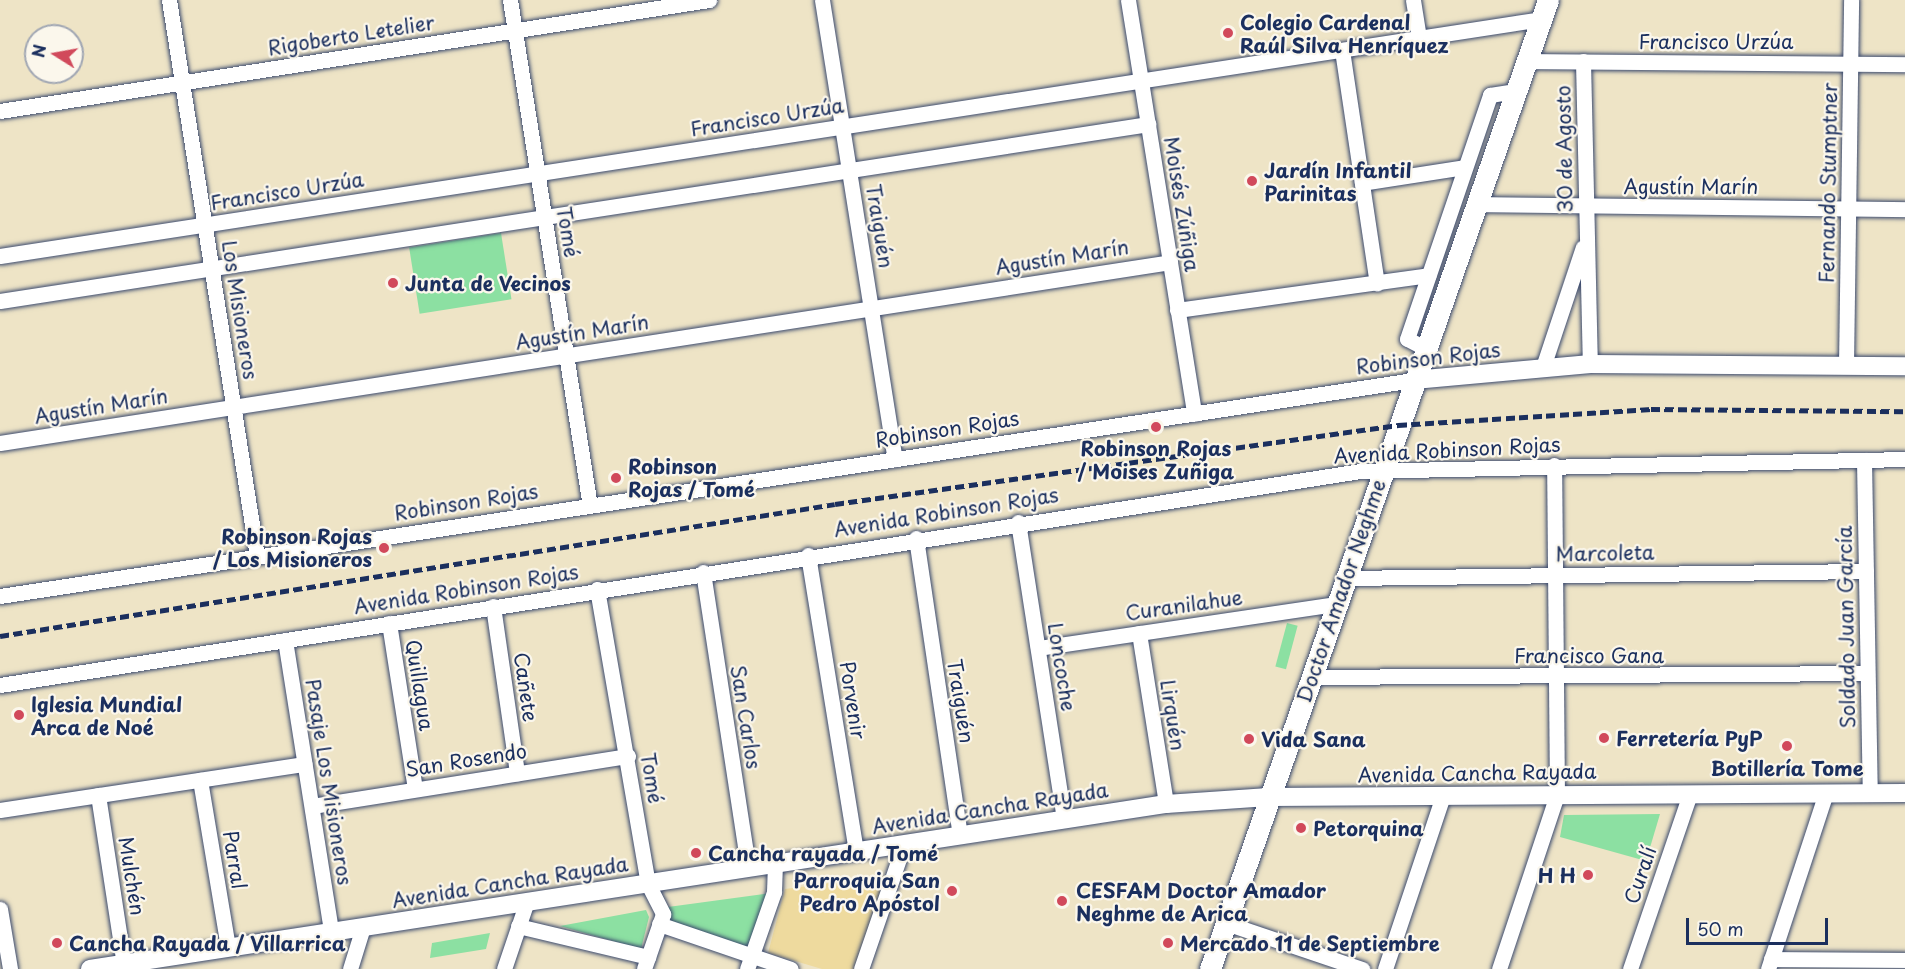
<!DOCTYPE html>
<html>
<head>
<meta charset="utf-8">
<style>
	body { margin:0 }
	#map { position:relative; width:1905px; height:969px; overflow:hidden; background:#eee4c6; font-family:"Playpen Sans",sans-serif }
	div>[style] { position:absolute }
	.green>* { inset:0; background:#8ce0a2; transform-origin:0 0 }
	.sand>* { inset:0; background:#eeda9e }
	.roads { filter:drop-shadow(0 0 2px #3b4a6e) drop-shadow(0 0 2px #3b4a6e) }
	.minor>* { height:15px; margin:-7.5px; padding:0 7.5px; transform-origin:7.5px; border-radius:7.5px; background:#fff }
	.tertiary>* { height:18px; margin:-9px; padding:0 9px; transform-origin:9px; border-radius:9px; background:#fff }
	.secondary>* { height:21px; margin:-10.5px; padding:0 10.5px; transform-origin:10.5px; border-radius:10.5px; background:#fff }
	.rail>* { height:4.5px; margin-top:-2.25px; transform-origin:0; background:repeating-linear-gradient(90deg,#1b2f5e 0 9px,transparent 0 13.5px) }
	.dots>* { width:16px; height:16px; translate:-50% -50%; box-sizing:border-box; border:3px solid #fbf7ec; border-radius:50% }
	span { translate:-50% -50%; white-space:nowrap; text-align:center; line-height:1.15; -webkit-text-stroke:4.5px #fbf7ec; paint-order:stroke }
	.poi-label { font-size:20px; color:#1b2f5e; font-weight:700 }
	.left { translate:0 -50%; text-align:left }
	.right { translate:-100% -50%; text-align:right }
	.street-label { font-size:20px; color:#1b2f5e }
	.north { position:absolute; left:24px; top:24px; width:60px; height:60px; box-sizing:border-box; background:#fbf7ec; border:2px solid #a1a7b3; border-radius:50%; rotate:281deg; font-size:16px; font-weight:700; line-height:24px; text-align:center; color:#1b2f5e }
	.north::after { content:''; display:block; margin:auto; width:21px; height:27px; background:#d1495b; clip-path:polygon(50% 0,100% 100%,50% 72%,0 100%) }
	.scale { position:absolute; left:1686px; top:918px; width:142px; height:27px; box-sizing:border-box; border:3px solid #1b2f5e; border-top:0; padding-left:8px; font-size:18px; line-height:21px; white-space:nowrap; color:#1b2f5e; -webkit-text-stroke:4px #fbf7ec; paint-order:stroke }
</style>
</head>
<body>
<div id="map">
	<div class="green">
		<i style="left:501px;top:233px;width:67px;height:93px;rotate:81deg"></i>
		<i style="left:1287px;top:623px;width:11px;height:45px;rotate:15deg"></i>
		<i style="clip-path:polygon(1660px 814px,1646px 861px,1560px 837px,1564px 815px)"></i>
		<i style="clip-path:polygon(771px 893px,755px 949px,665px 923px,668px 907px)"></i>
		<i style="clip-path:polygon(646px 910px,649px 917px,641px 949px,560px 926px)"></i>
		<i style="clip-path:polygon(490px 933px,486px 949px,430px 958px,432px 943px)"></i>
	</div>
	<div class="sand">
		<i style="clip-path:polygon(890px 875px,857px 969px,822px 969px,768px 953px,785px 889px)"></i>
	</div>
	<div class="roads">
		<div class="minor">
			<i style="left:169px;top:0;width:563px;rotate:81.01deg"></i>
			<i style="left:510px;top:0;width:512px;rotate:81.02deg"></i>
			<i style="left:822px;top:0;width:465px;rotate:81deg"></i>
			<i style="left:1128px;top:0;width:419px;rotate:80.9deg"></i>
			<i style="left:1413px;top:0;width:38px;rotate:81deg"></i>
			<i style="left:1342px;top:50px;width:236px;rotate:81.5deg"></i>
			<i style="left:1527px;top:61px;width:378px;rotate:0.5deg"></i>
			<i style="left:1583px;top:61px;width:303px;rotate:88.7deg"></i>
			<i style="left:0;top:111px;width:718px;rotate:-8.9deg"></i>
			<i style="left:1362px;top:183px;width:104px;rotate:-8.8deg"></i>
			<i style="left:1476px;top:204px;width:429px;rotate:0.7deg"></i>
			<i style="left:0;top:256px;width:1559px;rotate:-8.74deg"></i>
			<i style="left:0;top:301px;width:1162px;rotate:-8.76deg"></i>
			<i style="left:1177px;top:310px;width:254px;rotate:-7.9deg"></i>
			<i style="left:1425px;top:348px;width:20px;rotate:-153deg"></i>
			<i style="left:1407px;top:339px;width:258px;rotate:-71.2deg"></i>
			<i style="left:1490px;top:95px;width:26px;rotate:-9deg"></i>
			<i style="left:1846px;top:366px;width:366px;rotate:-89.2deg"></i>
			<i style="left:1543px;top:367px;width:126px;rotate:-71.6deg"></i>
			<i style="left:0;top:443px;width:1184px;rotate:-8.79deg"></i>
			<i style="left:1864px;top:460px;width:333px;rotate:89deg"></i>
			<i style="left:1018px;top:522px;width:301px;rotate:81.2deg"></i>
			<i style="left:916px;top:538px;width:300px;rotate:81.6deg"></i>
			<i style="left:808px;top:555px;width:300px;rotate:80.8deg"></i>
			<i style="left:703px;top:572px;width:298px;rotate:81.3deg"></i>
			<i style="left:1345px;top:578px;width:521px;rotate:-0.77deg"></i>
			<i style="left:597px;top:589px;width:299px;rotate:80.2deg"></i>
			<i style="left:648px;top:884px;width:34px;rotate:63deg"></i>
			<i style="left:663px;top:914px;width:58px;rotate:109.1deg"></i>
			<i style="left:0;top:596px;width:1430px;rotate:-8.69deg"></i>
			<i style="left:493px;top:606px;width:169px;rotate:81.8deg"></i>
			<i style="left:389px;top:623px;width:168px;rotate:81.1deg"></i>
			<i style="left:1139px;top:633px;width:173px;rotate:81deg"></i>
			<i style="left:285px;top:640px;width:295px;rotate:81deg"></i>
			<i style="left:1038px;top:648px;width:301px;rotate:-8.4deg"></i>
			<i style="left:1311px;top:677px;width:556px;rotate:-0.41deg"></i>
			<i style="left:0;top:685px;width:1378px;rotate:-8.94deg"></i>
			<i style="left:1361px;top:471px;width:544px;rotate:-1.26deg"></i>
			<i style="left:200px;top:780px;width:170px;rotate:80.5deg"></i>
			<i style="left:98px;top:795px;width:171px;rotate:81.3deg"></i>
			<i style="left:312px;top:806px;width:320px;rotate:-9deg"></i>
			<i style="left:0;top:810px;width:308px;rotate:-8.6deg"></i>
			<i style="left:0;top:909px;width:61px;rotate:80.5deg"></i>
			<i style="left:1226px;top:923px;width:144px;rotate:18.7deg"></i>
			<i style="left:659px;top:924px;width:139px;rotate:18.8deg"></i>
			<i style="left:518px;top:926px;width:134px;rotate:13.4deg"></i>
			<i style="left:1771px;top:959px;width:134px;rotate:0.4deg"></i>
			<i style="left:350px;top:969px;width:44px;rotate:-72.8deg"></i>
			<i style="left:504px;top:969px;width:72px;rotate:-71.3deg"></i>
			<i style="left:747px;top:969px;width:82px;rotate:-70.7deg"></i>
			<i style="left:774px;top:892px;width:29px;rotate:-88deg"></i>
			<i style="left:861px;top:969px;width:132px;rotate:-71deg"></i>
			<i style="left:1385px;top:969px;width:182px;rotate:-71.5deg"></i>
			<i style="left:1499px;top:969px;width:183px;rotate:-71.6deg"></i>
			<i style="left:1557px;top:795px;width:330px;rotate:-90.5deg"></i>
			<i style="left:1630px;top:969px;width:185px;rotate:-71.1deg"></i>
			<i style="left:1768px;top:969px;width:185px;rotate:-71.8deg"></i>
		</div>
		<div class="tertiary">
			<i style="left:1414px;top:380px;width:177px;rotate:-5.2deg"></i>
			<i style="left:1590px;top:364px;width:315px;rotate:0.4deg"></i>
			<i style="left:90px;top:969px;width:1089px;rotate:-8.72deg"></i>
			<i style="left:1166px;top:804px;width:103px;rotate:-3.9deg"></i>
			<i style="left:1269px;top:797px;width:636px;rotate:-0.36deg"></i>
		</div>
		<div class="secondary">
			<i style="left:1210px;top:969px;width:1026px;rotate:-70.77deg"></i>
		</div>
	</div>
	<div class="rail">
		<i style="left:0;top:636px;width:845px;rotate:-8.98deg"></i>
		<i style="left:835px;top:504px;width:569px;rotate:-7.99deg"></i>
		<i style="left:1398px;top:425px;width:254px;rotate:-3.6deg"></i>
		<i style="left:1651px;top:409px;width:254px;rotate:0.5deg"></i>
	</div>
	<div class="dots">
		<i style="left:1228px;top:33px;background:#d1495b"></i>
		<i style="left:1252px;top:181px;background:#d1495b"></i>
		<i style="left:393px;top:283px;background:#d1495b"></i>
		<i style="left:1156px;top:427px;background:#d1495b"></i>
		<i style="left:616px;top:478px;background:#d1495b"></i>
		<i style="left:384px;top:548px;background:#d1495b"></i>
		<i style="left:19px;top:715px;background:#d1495b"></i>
		<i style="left:1604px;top:738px;background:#d1495b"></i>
		<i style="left:1249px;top:739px;background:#d1495b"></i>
		<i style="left:1787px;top:746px;background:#d1495b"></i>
		<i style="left:1301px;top:828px;background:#d1495b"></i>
		<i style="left:696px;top:853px;background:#d1495b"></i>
		<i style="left:1588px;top:875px;background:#d1495b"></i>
		<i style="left:952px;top:891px;background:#d1495b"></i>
		<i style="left:1062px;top:901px;background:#d1495b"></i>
		<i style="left:57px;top:943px;background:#d1495b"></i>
		<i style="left:1168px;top:943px;background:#d1495b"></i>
	</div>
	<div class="poi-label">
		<span class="left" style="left:1240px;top:34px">Colegio Cardenal<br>Raúl Silva Henríquez</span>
		<span class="left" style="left:1264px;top:182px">Jardín Infantil<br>Parinitas</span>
		<span class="left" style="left:405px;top:283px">Junta de Vecinos</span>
		<span style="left:1156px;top:460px">Robinson Rojas<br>/ Moises Zuñiga</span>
		<span class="left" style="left:628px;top:478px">Robinson<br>Rojas / Tomé</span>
		<span class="right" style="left:372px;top:548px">Robinson Rojas<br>/ Los Misioneros</span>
		<span class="left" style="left:31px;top:716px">Iglesia Mundial<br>Arca de Noé</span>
		<span class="left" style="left:1616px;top:738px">Ferretería PyP</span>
		<span class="left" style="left:1261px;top:739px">Vida Sana</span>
		<span style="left:1787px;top:768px">Botillería Tome</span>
		<span class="left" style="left:1313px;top:828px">Petorquina</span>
		<span class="left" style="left:708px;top:853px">Cancha rayada / Tomé</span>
		<span class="right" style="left:1576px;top:875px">H H</span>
		<span class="right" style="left:940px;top:892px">Parroquia San<br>Pedro Apóstol</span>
		<span class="left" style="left:1076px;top:902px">CESFAM Doctor Amador<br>Neghme de Arica</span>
		<span class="left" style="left:69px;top:943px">Cancha Rayada / Villarrica</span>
		<span class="left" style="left:1180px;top:943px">Mercado 11 de Septiembre</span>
	</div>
	<div class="street-label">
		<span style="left:351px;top:35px;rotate:-9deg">Rigoberto Letelier</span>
		<span style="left:1716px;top:41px">Francisco Urzúa</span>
		<span style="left:767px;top:117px;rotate:-9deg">Francisco Urzúa</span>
		<span style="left:1564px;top:149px;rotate:-91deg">30 de Agosto</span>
		<span style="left:1828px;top:183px;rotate:-89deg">Fernando Stumptner</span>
		<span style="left:1691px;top:186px">Agustín Marín</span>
		<span style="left:287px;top:191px;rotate:-9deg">Francisco Urzúa</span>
		<span style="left:1182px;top:204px;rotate:81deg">Moisés Zúñiga</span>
		<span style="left:880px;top:226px;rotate:81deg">Traiguén</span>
		<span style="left:568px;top:232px;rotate:81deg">Tomé</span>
		<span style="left:1062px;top:257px;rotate:-9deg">Agustín Marín</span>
		<span style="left:240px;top:310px;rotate:81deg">Los Misioneros</span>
		<span style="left:582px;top:332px;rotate:-9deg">Agustín Marín</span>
		<span style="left:1428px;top:358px;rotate:-7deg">Robinson Rojas</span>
		<span style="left:101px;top:406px;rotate:-9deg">Agustín Marín</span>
		<span style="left:947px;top:429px;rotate:-9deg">Robinson Rojas</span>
		<span style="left:1447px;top:450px;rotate:-3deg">Avenida Robinson Rojas</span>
		<span style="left:466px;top:502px;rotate:-9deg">Robinson Rojas</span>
		<span style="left:946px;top:512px;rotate:-9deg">Avenida Robinson Rojas</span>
		<span style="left:1605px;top:553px;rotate:-1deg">Marcoleta</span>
		<span style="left:466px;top:589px;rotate:-9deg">Avenida Robinson Rojas</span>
		<span style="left:1341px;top:591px;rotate:-71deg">Doctor Amador Neghme</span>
		<span style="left:1184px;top:605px;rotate:-8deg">Curanilahue</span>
		<span style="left:1846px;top:627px;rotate:-91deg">Soldado Juan García</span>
		<span style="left:1589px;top:655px">Francisco Gana</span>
		<span style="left:1062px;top:667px;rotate:81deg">Loncoche</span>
		<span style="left:420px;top:685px;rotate:81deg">Quillagua</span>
		<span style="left:526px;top:687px;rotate:82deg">Cañete</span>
		<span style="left:853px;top:700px;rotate:81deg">Porvenir</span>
		<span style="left:961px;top:701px;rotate:81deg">Traiguén</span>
		<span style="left:1173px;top:715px;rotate:81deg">Lirquén</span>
		<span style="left:746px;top:717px;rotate:81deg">San Carlos</span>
		<span style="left:466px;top:760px;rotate:-9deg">San Rosendo</span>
		<span style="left:1477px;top:773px;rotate:-1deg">Avenida Cancha Rayada</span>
		<span style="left:652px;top:778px;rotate:81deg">Tomé</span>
		<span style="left:329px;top:782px;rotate:81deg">Pasaje Los Misioneros</span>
		<span style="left:990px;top:808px;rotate:-9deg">Avenida Cancha Rayada</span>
		<span style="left:235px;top:860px;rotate:81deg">Parral</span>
		<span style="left:1640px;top:875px;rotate:-71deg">Curalí</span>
		<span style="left:132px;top:876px;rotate:81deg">Mulchén</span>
		<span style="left:510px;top:882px;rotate:-9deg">Avenida Cancha Rayada</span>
	</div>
	<div class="north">N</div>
	<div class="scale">50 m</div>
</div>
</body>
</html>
